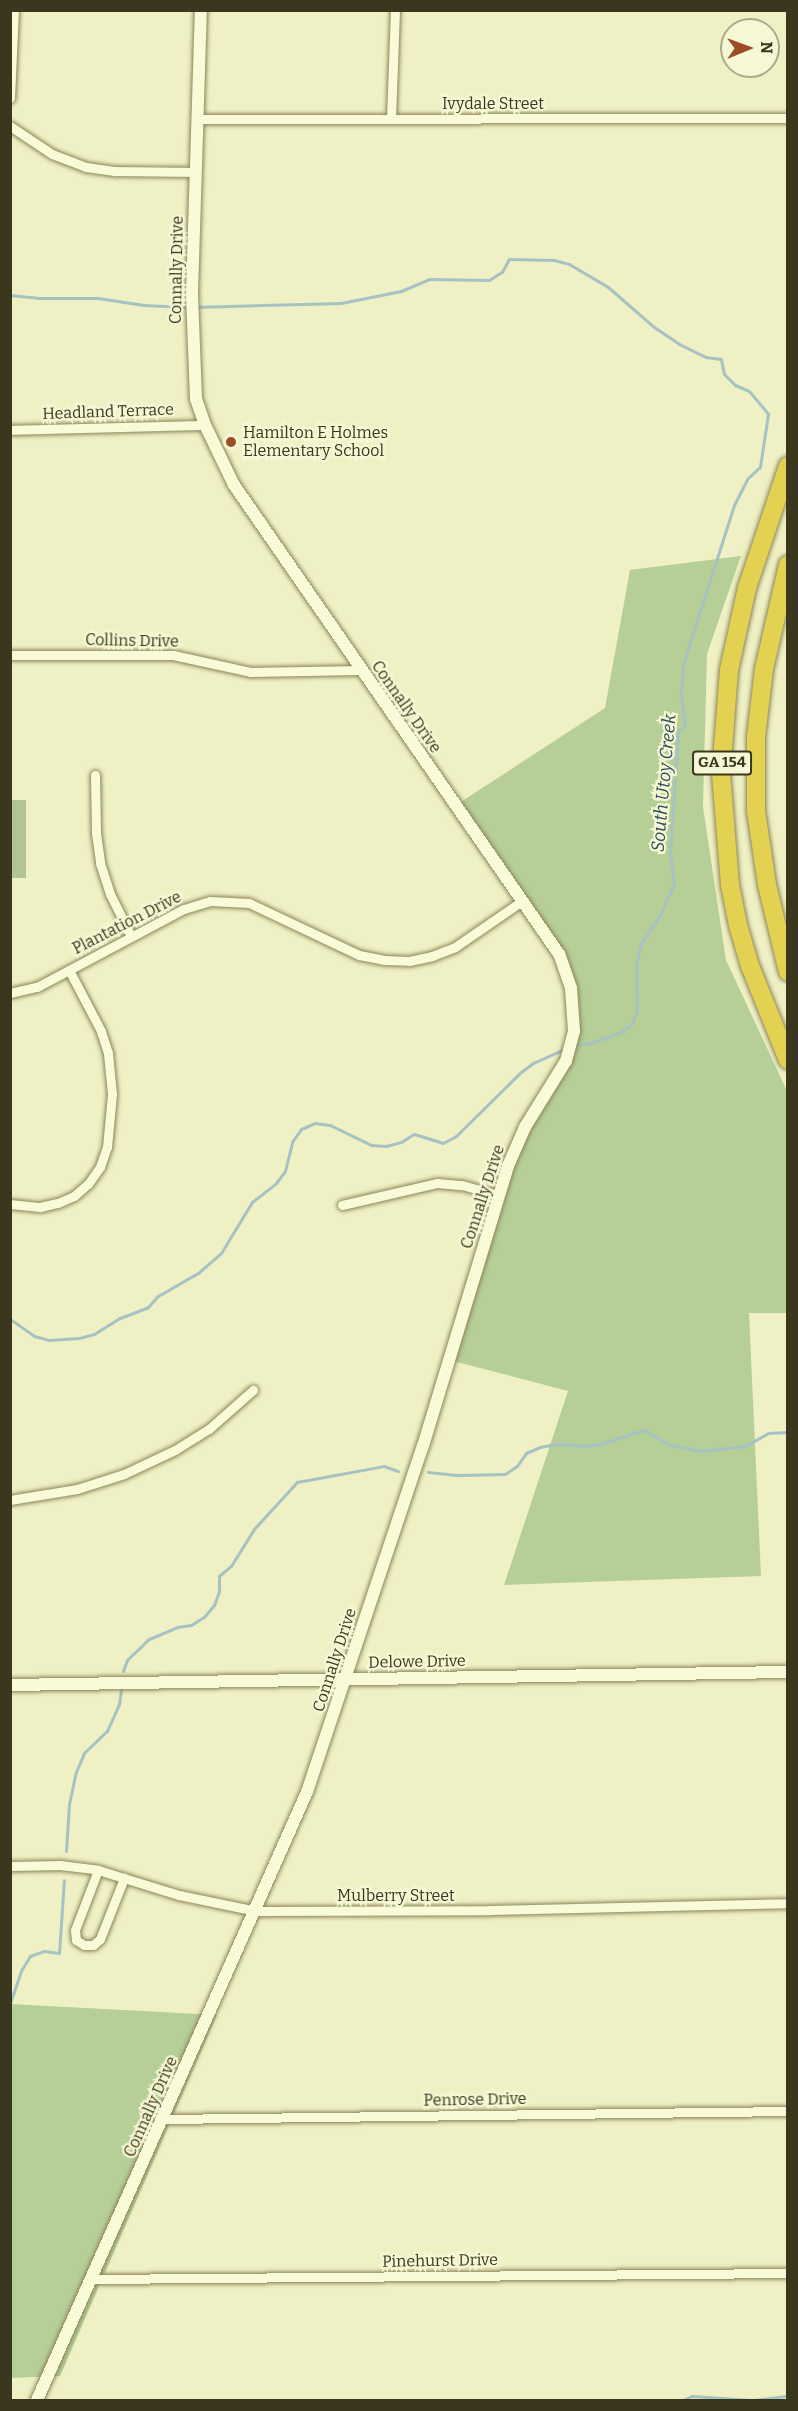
<!DOCTYPE html>
<html>
<head>
<meta charset="utf-8">
<style>
	body { margin:0 }
	#map { position:relative; width:798px; height:2411px; overflow:hidden; background:#eff0c4; font-family:Bitter,serif }
	div>[style] { position:absolute }
	.green>* { inset:0; background:#b6cf97 }
	.cemetery>* { inset:0; background:#b0c496; transform-origin:0 0 }
	.stream>* { height:3px; margin:-1.5px; padding:0 1.5px; transform-origin:1.5px; border-radius:1.5px; background:#a6c2c3 }
	.roads { filter:drop-shadow(0 0 2px #8c8559) drop-shadow(0 0 2px #8c8559) }
	.minor>* { height:9px; margin:-4.5px; padding:0 4.5px; transform-origin:4.5px; border-radius:4.5px; background:#f9fad8 }
	.tertiary>* { height:12px; margin:-6px; padding:0 6px; transform-origin:6px; border-radius:6px; background:#f9fad8 }
	.motorway>* { height:18px; margin:-9px; padding:0 9px; transform-origin:9px; border-radius:9px; background:#e3d251 }
	.dots>* { width:16px; height:16px; translate:-50% -50%; box-sizing:border-box; border:3px solid #f6f7d4; border-radius:50% }
	span { translate:-50% -50%; white-space:nowrap; text-align:center; line-height:1.15; -webkit-text-stroke:4.5px #f6f7d4; paint-order:stroke }
	.shield-label span { padding:2px 4px; background:#f6f7d4; border:2px solid; border-radius:4px; -webkit-text-stroke-width:0 }
	.shield-label { font-size:15px; color:#3b361e; font-weight:700 }
	.street-label { font-size:16px; color:#3b361e }
	.poi-label { font-size:16px; color:#3b361e }
	.left { translate:0 -50%; text-align:left }
	.water-label { font-size:18px; color:#2d4f5c; font-style:italic }
	.frame { position:absolute; inset:0; border:12px solid #3b361e; pointer-events:none }
	.north { position:absolute; left:720px; top:18px; width:60px; height:60px; box-sizing:border-box; background:#f6f7d4; border:2px solid #abaa8b; border-radius:50%; rotate:89deg; font-size:16px; font-weight:700; line-height:24px; text-align:center; color:#3b361e }
	.north::after { content:''; display:block; margin:auto; width:21px; height:27px; background:#9e4c26; clip-path:polygon(50% 0,100% 100%,50% 72%,0 100%) }
</style>
</head>
<body>
<div id="map">
	<div class="green">
		<i style="clip-path:polygon(741px 556px,707px 654px,703px 807px,726px 960px,787px 1091px,787px 1313px,749px 1313px,761px 1576px,504px 1585px,568px 1391px,453px 1361px,503px 1188px,541px 1105px,579px 1036px,570px 968px,453px 807px,605px 708px,630px 570px)"></i>
		<i style="clip-path:polygon(10px 2004px,217px 2015px,60px 2376px,11px 2378px)"></i>
	</div>
	<div class="cemetery">
		<i style="left:11px;top:800px;width:15px;height:78px"></i>
	</div>
	<div class="stream">
		<i style="left:10px;top:295px;width:27px;rotate:6deg"></i>
		<i style="left:37px;top:298px;width:61px"></i>
		<i style="left:98px;top:298px;width:46px;rotate:8.8deg"></i>
		<i style="left:143px;top:305px;width:45px;rotate:2.5deg"></i>
		<i style="left:195px;top:307px;width:146px;rotate:-1.6deg"></i>
		<i style="left:341px;top:303px;width:61px;rotate:-11.3deg"></i>
		<i style="left:401px;top:291px;width:30px;rotate:-23deg"></i>
		<i style="left:429px;top:279px;width:60px;rotate:1deg"></i>
		<i style="left:489px;top:280px;width:15px;rotate:-32deg"></i>
		<i style="left:502px;top:272px;width:15px;rotate:-62deg"></i>
		<i style="left:509px;top:259px;width:45px;rotate:1.3deg"></i>
		<i style="left:554px;top:260px;width:16px;rotate:15deg"></i>
		<i style="left:569px;top:264px;width:45px;rotate:30.5deg"></i>
		<i style="left:608px;top:287px;width:61px;rotate:41deg"></i>
		<i style="left:654px;top:327px;width:30px;rotate:34deg"></i>
		<i style="left:679px;top:344px;width:30px;rotate:26deg"></i>
		<i style="left:706px;top:357px;width:15px;rotate:8deg"></i>
		<i style="left:721px;top:359px;width:15px;rotate:79deg"></i>
		<i style="left:724px;top:374px;width:16px;rotate:45deg"></i>
		<i style="left:735px;top:385px;width:15px;rotate:23deg"></i>
		<i style="left:749px;top:391px;width:30px;rotate:50deg"></i>
		<i style="left:768px;top:414px;width:54px;rotate:98.6deg"></i>
		<i style="left:575px;top:1045px;width:15px;rotate:-8deg"></i>
		<i style="left:590px;top:1043px;width:31px;rotate:-19deg"></i>
		<i style="left:619px;top:1033px;width:16px;rotate:-35deg"></i>
		<i style="left:632px;top:1024px;width:14px;rotate:-69deg"></i>
		<i style="left:637px;top:1011px;width:46px;rotate:-91.2deg"></i>
		<i style="left:636px;top:965px;width:22px;rotate:-77deg"></i>
		<i style="left:641px;top:944px;width:35px;rotate:-57deg"></i>
		<i style="left:660px;top:915px;width:34px;rotate:-66deg"></i>
		<i style="left:674px;top:884px;width:31px;rotate:-97deg"></i>
		<i style="left:670px;top:853px;width:122px;rotate:-86.2deg"></i>
		<i style="left:678px;top:731px;width:9px;rotate:-41deg"></i>
		<i style="left:685px;top:725px;width:30px;rotate:-98deg"></i>
		<i style="left:681px;top:695px;width:31px;rotate:-86deg"></i>
		<i style="left:683px;top:664px;width:167px;rotate:-72.2deg"></i>
		<i style="left:734px;top:505px;width:30px;rotate:-63deg"></i>
		<i style="left:748px;top:478px;width:16px;rotate:-43deg"></i>
		<i style="left:10px;top:1319px;width:29px;rotate:35deg"></i>
		<i style="left:34px;top:1336px;width:16px;rotate:15deg"></i>
		<i style="left:49px;top:1340px;width:30px;rotate:-4deg"></i>
		<i style="left:79px;top:1338px;width:16px;rotate:-15deg"></i>
		<i style="left:94px;top:1334px;width:31px;rotate:-32deg"></i>
		<i style="left:120px;top:1318px;width:30px;rotate:-21deg"></i>
		<i style="left:148px;top:1307px;width:15px;rotate:-48deg"></i>
		<i style="left:158px;top:1296px;width:46px;rotate:-29.9deg"></i>
		<i style="left:198px;top:1273px;width:30px;rotate:-41deg"></i>
		<i style="left:221px;top:1253px;width:60px;rotate:-58.7deg"></i>
		<i style="left:252px;top:1202px;width:31px;rotate:-38deg"></i>
		<i style="left:276px;top:1183px;width:15px;rotate:-53deg"></i>
		<i style="left:285px;top:1171px;width:30px;rotate:-76deg"></i>
		<i style="left:292px;top:1142px;width:16px;rotate:-55deg"></i>
		<i style="left:301px;top:1129px;width:15px;rotate:-23deg"></i>
		<i style="left:315px;top:1123px;width:15px;rotate:8deg"></i>
		<i style="left:330px;top:1125px;width:46px;rotate:26deg"></i>
		<i style="left:371px;top:1145px;width:15px;rotate:4deg"></i>
		<i style="left:386px;top:1146px;width:16px;rotate:-15deg"></i>
		<i style="left:401px;top:1142px;width:15px;rotate:-32deg"></i>
		<i style="left:414px;top:1134px;width:30px;rotate:17deg"></i>
		<i style="left:443px;top:1143px;width:15px;rotate:-28deg"></i>
		<i style="left:456px;top:1136px;width:91px;rotate:-44.6deg"></i>
		<i style="left:521px;top:1072px;width:15px;rotate:-37deg"></i>
		<i style="left:533px;top:1063px;width:36px;rotate:-24deg"></i>
		<i style="left:428px;top:1472px;width:31px;rotate:6deg"></i>
		<i style="left:459px;top:1475px;width:46px;rotate:-1.2deg"></i>
		<i style="left:505px;top:1474px;width:14px;rotate:-34deg"></i>
		<i style="left:517px;top:1466px;width:16px;rotate:-55deg"></i>
		<i style="left:526px;top:1453px;width:15px;rotate:-23deg"></i>
		<i style="left:540px;top:1447px;width:15px;rotate:-11deg"></i>
		<i style="left:555px;top:1444px;width:30px;rotate:4deg"></i>
		<i style="left:585px;top:1446px;width:15px;rotate:-8deg"></i>
		<i style="left:600px;top:1444px;width:46px;rotate:-17.7deg"></i>
		<i style="left:644px;top:1430px;width:30px;rotate:30deg"></i>
		<i style="left:670px;top:1445px;width:31px;rotate:11deg"></i>
		<i style="left:700px;top:1451px;width:45px;rotate:-6.3deg"></i>
		<i style="left:745px;top:1446px;width:26px;rotate:-29deg"></i>
		<i style="left:768px;top:1433px;width:20px;rotate:-3deg"></i>
		<i style="left:123px;top:1671px;width:12px;rotate:-70deg"></i>
		<i style="left:127px;top:1660px;width:30px;rotate:-44deg"></i>
		<i style="left:149px;top:1639px;width:30px;rotate:-23deg"></i>
		<i style="left:177px;top:1627px;width:14px;rotate:-8deg"></i>
		<i style="left:191px;top:1625px;width:15px;rotate:-32deg"></i>
		<i style="left:204px;top:1617px;width:16px;rotate:-50deg"></i>
		<i style="left:214px;top:1605px;width:15px;rotate:-70deg"></i>
		<i style="left:219px;top:1591px;width:15px;rotate:-90deg"></i>
		<i style="left:219px;top:1576px;width:16px;rotate:-40deg"></i>
		<i style="left:231px;top:1566px;width:44px;rotate:-58.1deg"></i>
		<i style="left:254px;top:1529px;width:64px;rotate:-47.5deg"></i>
		<i style="left:297px;top:1482px;width:88px;rotate:-10.4deg"></i>
		<i style="left:384px;top:1466px;width:15px;rotate:20deg"></i>
		<i style="left:66px;top:1851px;width:47px;rotate:-86.3deg"></i>
		<i style="left:69px;top:1804px;width:33px;rotate:-78deg"></i>
		<i style="left:76px;top:1772px;width:21px;rotate:-67deg"></i>
		<i style="left:84px;top:1753px;width:32px;rotate:-44deg"></i>
		<i style="left:107px;top:1731px;width:30px;rotate:-66deg"></i>
		<i style="left:119px;top:1704px;width:15px;rotate:-82deg"></i>
		<i style="left:10px;top:2003px;width:36px;rotate:-71deg"></i>
		<i style="left:22px;top:1969px;width:15px;rotate:-58deg"></i>
		<i style="left:30px;top:1956px;width:15px;rotate:-20deg"></i>
		<i style="left:44px;top:1951px;width:15px;rotate:8deg"></i>
		<i style="left:59px;top:1953px;width:73px;rotate:-86.1deg"></i>
		<i style="left:683px;top:2400px;width:10px;rotate:-24deg"></i>
		<i style="left:692px;top:2396px;width:60px;rotate:3.8deg"></i>
		<i style="left:753px;top:2400px;width:35px;rotate:-7deg"></i>
	</div>
	<div class="roads">
		<div class="minor">
			<i style="left:10px;top:98px;width:88px;rotate:-87.4deg"></i>
			<i style="left:198px;top:119px;width:590px;rotate:-0.1deg"></i>
			<i style="left:391px;top:119px;width:109px;rotate:-87.9deg"></i>
			<i style="left:10px;top:126px;width:50px;rotate:33.7deg"></i>
			<i style="left:52px;top:154px;width:36px;rotate:21deg"></i>
			<i style="left:86px;top:167px;width:30px;rotate:8deg"></i>
			<i style="left:116px;top:171px;width:80px;rotate:0.7deg"></i>
			<i style="left:10px;top:430px;width:195px;rotate:-1.5deg"></i>
			<i style="left:10px;top:655px;width:163px"></i>
			<i style="left:173px;top:655px;width:79px;rotate:12.4deg"></i>
			<i style="left:250px;top:672px;width:110px;rotate:-1deg"></i>
			<i style="left:95px;top:775px;width:58px;rotate:89deg"></i>
			<i style="left:96px;top:833px;width:30px;rotate:82deg"></i>
			<i style="left:100px;top:863px;width:33px;rotate:72deg"></i>
			<i style="left:110px;top:894px;width:47px;rotate:63.4deg"></i>
			<i style="left:10px;top:993px;width:28px;rotate:-13deg"></i>
			<i style="left:37px;top:987px;width:166px;rotate:-28deg"></i>
			<i style="left:184px;top:909px;width:27px;rotate:-17deg"></i>
			<i style="left:210px;top:901px;width:39px;rotate:3deg"></i>
			<i style="left:249px;top:903px;width:122px;rotate:25.3deg"></i>
			<i style="left:359px;top:955px;width:25px;rotate:11deg"></i>
			<i style="left:384px;top:960px;width:25px;rotate:2deg"></i>
			<i style="left:409px;top:961px;width:24px;rotate:-12deg"></i>
			<i style="left:432px;top:956px;width:25px;rotate:-21deg"></i>
			<i style="left:455px;top:947px;width:81px;rotate:-34.5deg"></i>
			<i style="left:10px;top:1204px;width:30px;rotate:6deg"></i>
			<i style="left:40px;top:1207px;width:18px;rotate:-13deg"></i>
			<i style="left:58px;top:1203px;width:17px;rotate:-24deg"></i>
			<i style="left:74px;top:1196px;width:18px;rotate:-41deg"></i>
			<i style="left:88px;top:1184px;width:21px;rotate:-55deg"></i>
			<i style="left:100px;top:1167px;width:21px;rotate:-71deg"></i>
			<i style="left:107px;top:1147px;width:53px;rotate:-84.6deg"></i>
			<i style="left:112px;top:1094px;width:41px;rotate:-95.6deg"></i>
			<i style="left:108px;top:1053px;width:23px;rotate:-108deg"></i>
			<i style="left:101px;top:1031px;width:69px;rotate:-117.7deg"></i>
			<i style="left:342px;top:1205px;width:98px;rotate:-13deg"></i>
			<i style="left:437px;top:1183px;width:25px;rotate:5deg"></i>
			<i style="left:462px;top:1185px;width:37px;rotate:16deg"></i>
			<i style="left:10px;top:1500px;width:68px;rotate:-9.3deg"></i>
			<i style="left:77px;top:1489px;width:49px;rotate:-17.7deg"></i>
			<i style="left:124px;top:1474px;width:56px;rotate:-25.2deg"></i>
			<i style="left:175px;top:1450px;width:40px;rotate:-32deg"></i>
			<i style="left:209px;top:1429px;width:59px;rotate:-41.6deg"></i>
			<i style="left:10px;top:1866px;width:50px;rotate:-1.1deg"></i>
			<i style="left:60px;top:1865px;width:38px;rotate:7deg"></i>
			<i style="left:98px;top:1870px;width:85px;rotate:17.2deg"></i>
			<i style="left:179px;top:1895px;width:79px;rotate:11.7deg"></i>
			<i style="left:256px;top:1911px;width:234px;rotate:-0.2deg"></i>
			<i style="left:490px;top:1910px;width:298px;rotate:-1.3deg"></i>
			<i style="left:98px;top:1870px;width:64px;rotate:111deg"></i>
			<i style="left:75px;top:1930px;width:10px;rotate:84deg"></i>
			<i style="left:76px;top:1940px;width:9px;rotate:32deg"></i>
			<i style="left:84px;top:1945px;width:9px"></i>
			<i style="left:93px;top:1945px;width:9px;rotate:-41deg"></i>
			<i style="left:100px;top:1939px;width:66px;rotate:-68.5deg"></i>
			<i style="left:164px;top:2119px;width:624px;rotate:-0.73deg"></i>
			<i style="left:92px;top:2279px;width:696px;rotate:-0.49deg"></i>
		</div>
		<div class="tertiary">
			<i style="left:10px;top:1685px;width:778px;rotate:-0.96deg"></i>
			<i style="left:37px;top:2400px;width:665px;rotate:-66.06deg"></i>
			<i style="left:307px;top:1792px;width:365px;rotate:-71.5deg"></i>
			<i style="left:423px;top:1446px;width:293px;rotate:-73.1deg"></i>
			<i style="left:508px;top:1166px;width:43px;rotate:-66.4deg"></i>
			<i style="left:525px;top:1127px;width:78px;rotate:-58.2deg"></i>
			<i style="left:566px;top:1061px;width:31px;rotate:-75deg"></i>
			<i style="left:574px;top:1031px;width:43px;rotate:-94deg"></i>
			<i style="left:571px;top:988px;width:36px;rotate:-109deg"></i>
			<i style="left:559px;top:954px;width:571px;rotate:-124.72deg"></i>
			<i style="left:234px;top:485px;width:67px;rotate:-115.8deg"></i>
			<i style="left:205px;top:425px;width:28px;rotate:-109deg"></i>
			<i style="left:196px;top:399px;width:106px;rotate:-92.2deg"></i>
			<i style="left:192px;top:293px;width:283px;rotate:-88.2deg"></i>
		</div>
		<div class="motorway">
			<i style="left:788px;top:466px;width:129px;rotate:108.6deg"></i>
			<i style="left:747px;top:588px;width:84px;rotate:102.4deg"></i>
			<i style="left:729px;top:670px;width:103px;rotate:94.4deg"></i>
			<i style="left:721px;top:773px;width:112px;rotate:85.4deg"></i>
			<i style="left:730px;top:885px;width:41px;rotate:78.7deg"></i>
			<i style="left:738px;top:925px;width:43px;rotate:73.7deg"></i>
			<i style="left:750px;top:966px;width:101px;rotate:68deg"></i>
			<i style="left:788px;top:565px;width:107px;rotate:103deg"></i>
			<i style="left:764px;top:669px;width:68px;rotate:96.7deg"></i>
			<i style="left:756px;top:737px;width:74px;rotate:90deg"></i>
			<i style="left:756px;top:811px;width:75px;rotate:81.5deg"></i>
			<i style="left:767px;top:885px;width:89px;rotate:76.4deg"></i>
		</div>
	</div>
	<div class="dots">
		<i style="left:231px;top:442px;background:#9e4c26"></i>
	</div>
	<div class="shield-label">
		<span style="left:722px;top:763px">GA 154</span>
	</div>
	<div class="street-label">
		<span style="left:493px;top:104px">Ivydale Street</span>
		<span style="left:177px;top:270px;rotate:-89deg">Connally Drive</span>
		<span style="left:108px;top:412px;rotate:-2deg">Headland Terrace</span>
		<span style="left:132px;top:641px;rotate:1deg">Collins Drive</span>
		<span style="left:406px;top:707px;rotate:55deg">Connally Drive</span>
		<span style="left:127px;top:923px;rotate:-27deg">Plantation Drive</span>
		<span style="left:483px;top:1197px;rotate:-72deg">Connally Drive</span>
		<span style="left:335px;top:1660px;rotate:-72deg">Connally Drive</span>
		<span style="left:417px;top:1662px;rotate:-1deg">Delowe Drive</span>
		<span style="left:396px;top:1896px">Mulberry Street</span>
		<span style="left:475px;top:2100px;rotate:-1deg">Penrose Drive</span>
		<span style="left:151px;top:2107px;rotate:-66deg">Connally Drive</span>
		<span style="left:440px;top:2261px;rotate:-1deg">Pinehurst Drive</span>
	</div>
	<div class="poi-label">
		<span class="left" style="left:243px;top:442px">Hamilton E Holmes<br>Elementary School</span>
	</div>
	<div class="water-label">
		<span style="left:664px;top:783px;rotate:-85deg">South Utoy Creek</span>
	</div>
	<div class="frame"></div>
	<div class="north">N</div>
</div>
</body>
</html>
